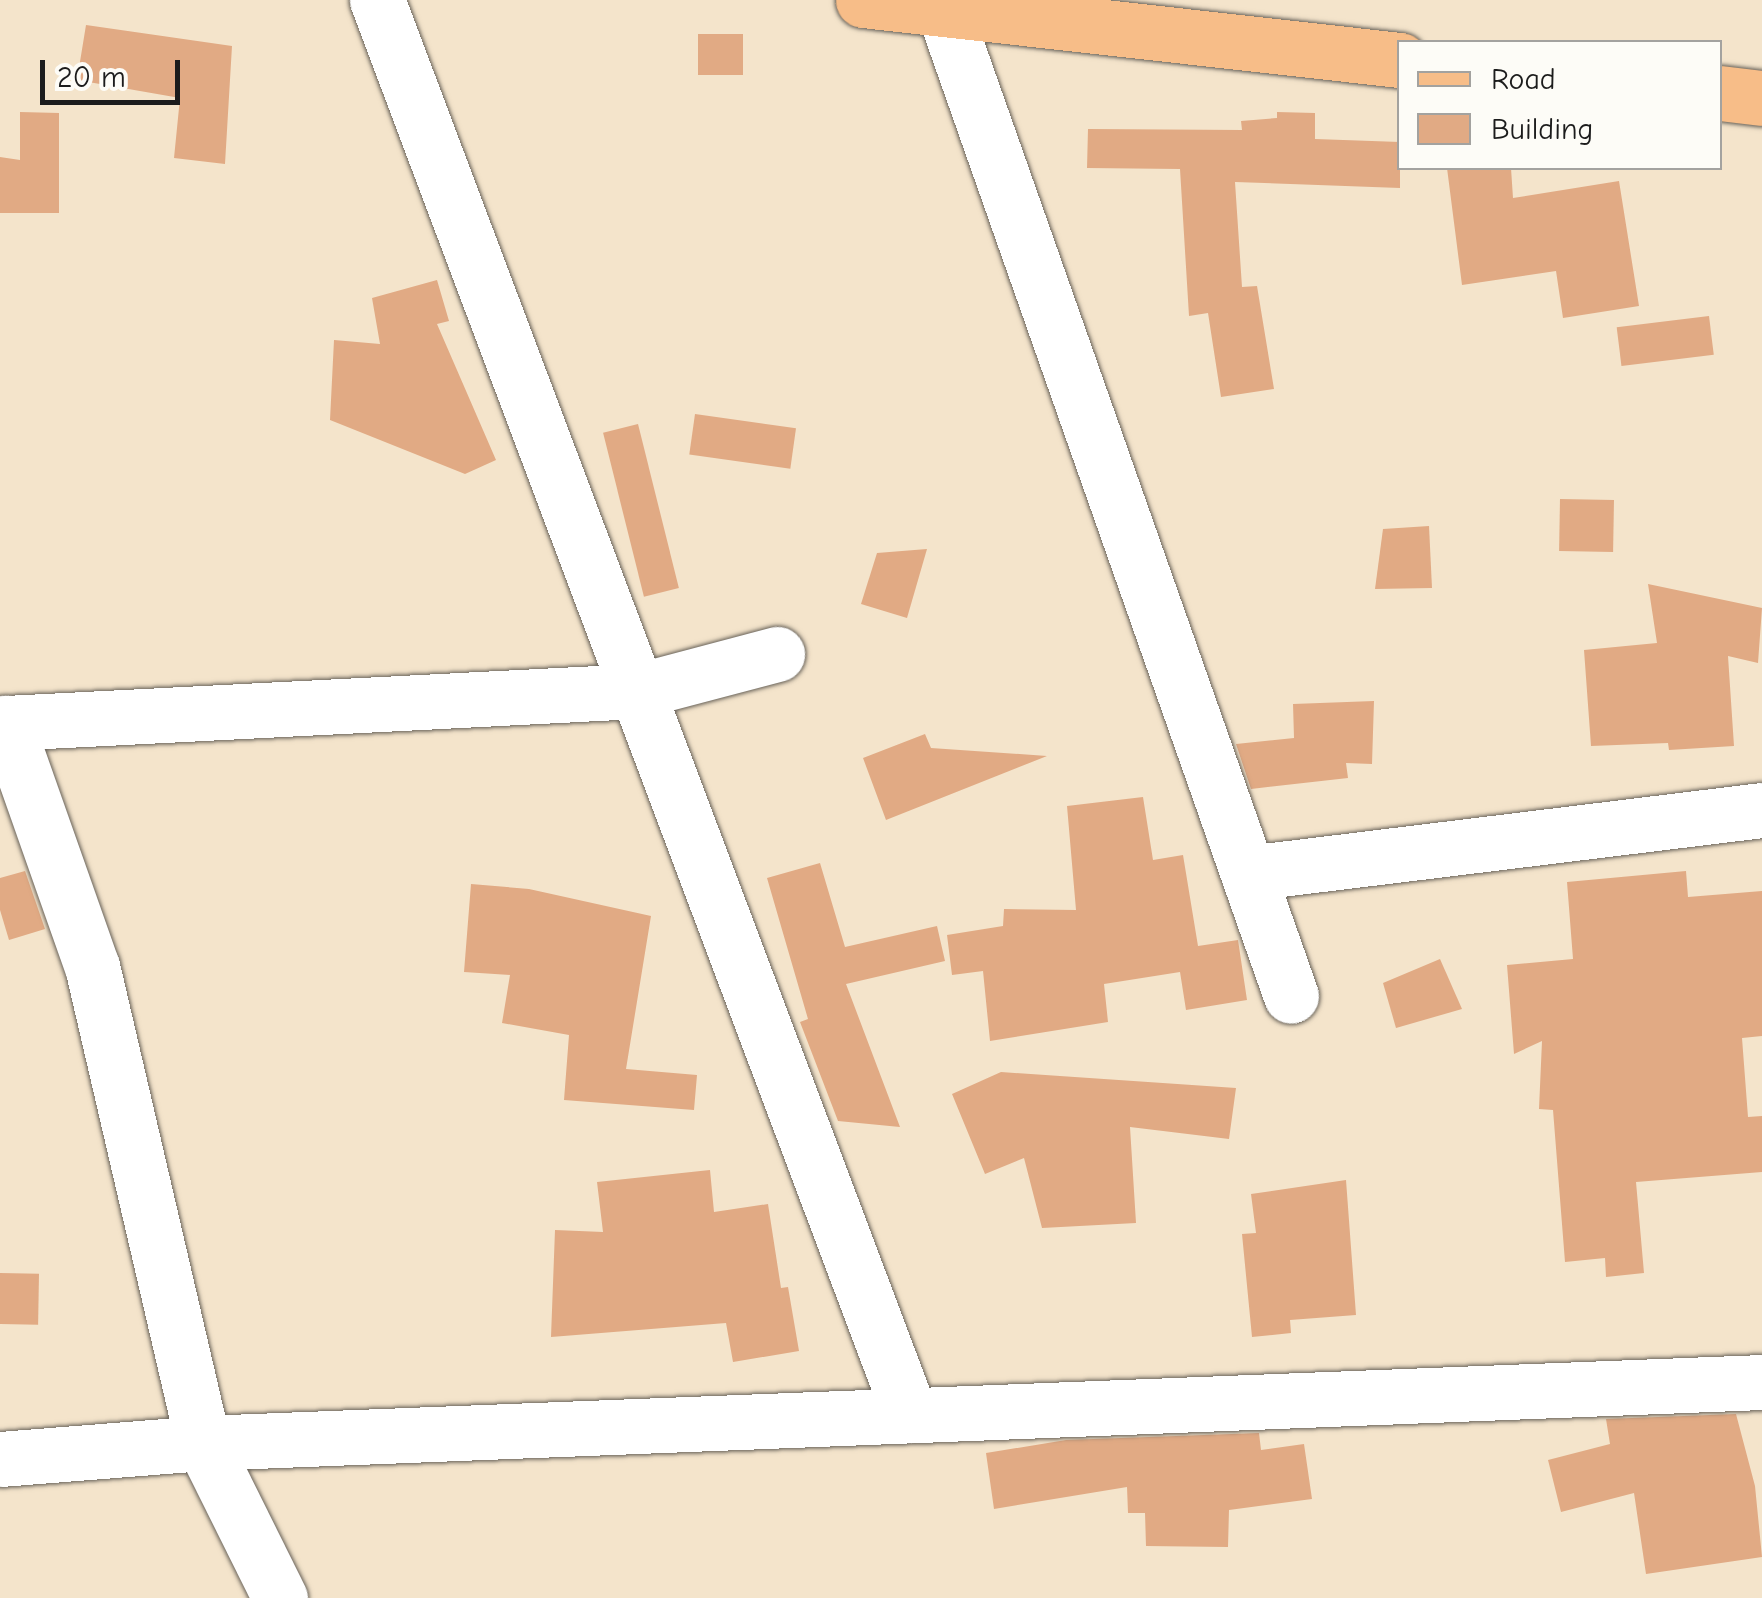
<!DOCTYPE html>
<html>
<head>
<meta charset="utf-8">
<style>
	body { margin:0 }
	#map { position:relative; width:1762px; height:1598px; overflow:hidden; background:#f4e4cb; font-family:"Comic Neue",sans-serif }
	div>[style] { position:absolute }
	.building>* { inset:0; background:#e1aa84; transform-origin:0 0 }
	.roads { filter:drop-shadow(0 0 2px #686259) drop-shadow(0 0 2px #686259) }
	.minor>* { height:55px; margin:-27.5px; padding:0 27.5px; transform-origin:27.5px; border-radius:27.5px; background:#fff }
	.primary>* { height:55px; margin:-27.5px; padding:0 27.5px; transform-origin:27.5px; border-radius:27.5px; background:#f7bd88 }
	span { translate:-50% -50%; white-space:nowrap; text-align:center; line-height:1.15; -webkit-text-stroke:8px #fdfcf7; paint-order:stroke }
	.legend { position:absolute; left:1397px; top:40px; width:325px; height:130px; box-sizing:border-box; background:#fdfcf7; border:2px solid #a3a29f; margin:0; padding:12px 18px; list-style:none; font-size:30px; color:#1c1c1c }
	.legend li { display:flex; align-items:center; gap:20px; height:50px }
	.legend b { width:50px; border:2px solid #a3a29f }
	.scale { position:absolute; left:40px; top:60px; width:140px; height:45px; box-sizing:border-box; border:5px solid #1c1c1c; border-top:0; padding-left:12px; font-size:30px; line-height:35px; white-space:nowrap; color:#1c1c1c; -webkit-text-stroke:8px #fdfcf7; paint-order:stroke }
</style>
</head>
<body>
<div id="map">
	<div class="building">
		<i style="clip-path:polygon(86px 25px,232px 46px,225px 164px,174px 158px,180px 98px,77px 80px)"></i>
		<i style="left:698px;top:34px;width:45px;height:41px"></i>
		<i style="clip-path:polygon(20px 112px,59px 113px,59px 213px,0 213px,0 157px,20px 160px)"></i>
		<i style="clip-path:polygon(1277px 112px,1315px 113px,1315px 139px,1400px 142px,1400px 188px,1235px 182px,1242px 287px,1257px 286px,1274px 389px,1221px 397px,1208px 313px,1189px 316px,1180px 169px,1087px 168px,1088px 129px,1242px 130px,1241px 121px,1277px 118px)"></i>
		<i style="clip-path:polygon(1447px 168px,1511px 168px,1513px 198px,1619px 181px,1639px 306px,1563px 318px,1556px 271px,1462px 285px)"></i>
		<i style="clip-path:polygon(437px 280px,449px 321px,437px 324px,496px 460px,465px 474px,330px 420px,334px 340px,380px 344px,372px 298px)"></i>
		<i style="left:1709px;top:316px;width:39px;height:93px;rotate:83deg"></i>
		<i style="left:695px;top:414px;width:102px;height:41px;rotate:8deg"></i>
		<i style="left:638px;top:424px;width:169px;height:36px;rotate:76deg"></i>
		<i style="left:1560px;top:499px;width:54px;height:52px;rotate:1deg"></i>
		<i style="clip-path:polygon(1429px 526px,1432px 588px,1375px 589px,1383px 529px)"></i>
		<i style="clip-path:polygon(927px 549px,907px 618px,861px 604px,877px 553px)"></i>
		<i style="clip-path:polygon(1648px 584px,1762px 608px,1758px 663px,1728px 656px,1734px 746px,1669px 750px,1668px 743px,1591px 746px,1584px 650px,1657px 643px)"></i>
		<i style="clip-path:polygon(1374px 701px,1372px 764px,1346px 763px,1348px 778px,1251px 789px,1236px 744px,1294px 738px,1293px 704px)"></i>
		<i style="clip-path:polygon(925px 734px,931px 748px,1047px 756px,886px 820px,863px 758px)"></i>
		<i style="clip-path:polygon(1143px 797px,1153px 860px,1183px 855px,1198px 946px,1238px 940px,1247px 1000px,1186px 1010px,1180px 972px,1104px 984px,1108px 1022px,990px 1041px,983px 971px,952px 975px,947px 935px,1003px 926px,1004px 909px,1076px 910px,1067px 806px)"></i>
		<i style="clip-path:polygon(820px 863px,845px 947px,937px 926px,945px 961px,846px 984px,900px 1127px,838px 1121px,800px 1022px,808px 1019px,767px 878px)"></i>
		<i style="clip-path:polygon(25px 871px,45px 929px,9px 940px,0 910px,0 878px)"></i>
		<i style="clip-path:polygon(1686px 871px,1688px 897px,1762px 891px,1762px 1036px,1742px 1038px,1748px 1117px,1762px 1116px,1762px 1172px,1636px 1182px,1644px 1273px,1606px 1277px,1605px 1258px,1565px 1262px,1553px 1110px,1539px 1109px,1542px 1041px,1514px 1054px,1507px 965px,1573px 959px,1567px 882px)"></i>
		<i style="clip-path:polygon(471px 884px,529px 889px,651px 916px,626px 1069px,697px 1075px,694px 1110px,564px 1100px,569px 1035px,502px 1023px,510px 975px,464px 972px)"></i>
		<i style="clip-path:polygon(1440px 959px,1462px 1009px,1396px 1028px,1383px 983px)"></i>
		<i style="clip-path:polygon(1001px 1072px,1236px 1088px,1229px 1139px,1130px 1127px,1136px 1223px,1042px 1228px,1024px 1158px,985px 1174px,952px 1094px)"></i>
		<i style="clip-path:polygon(710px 1170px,714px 1212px,768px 1204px,781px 1288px,788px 1287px,799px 1351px,733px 1362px,726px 1323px,551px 1337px,555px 1230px,603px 1232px,597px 1182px)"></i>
		<i style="clip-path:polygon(1346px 1180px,1356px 1315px,1290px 1320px,1291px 1333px,1252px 1337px,1242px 1234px,1256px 1233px,1251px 1194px)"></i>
		<i style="left:0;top:1273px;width:39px;height:51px;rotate:1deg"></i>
		<i style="clip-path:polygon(1736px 1414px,1755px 1486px,1762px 1557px,1646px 1574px,1634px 1493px,1561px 1512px,1548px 1460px,1610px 1444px,1606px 1419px)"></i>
		<i style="clip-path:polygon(1259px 1433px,1261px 1450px,1304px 1444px,1312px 1499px,1229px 1510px,1228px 1547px,1146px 1546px,1145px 1513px,1128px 1513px,1127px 1487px,994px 1509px,986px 1453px,1066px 1440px)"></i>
	</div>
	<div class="roads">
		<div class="minor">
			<i style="left:377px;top:0;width:1512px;rotate:69.36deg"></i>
			<i style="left:944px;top:11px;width:1044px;rotate:70.59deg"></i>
			<i style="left:1248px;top:873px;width:518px;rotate:-6.99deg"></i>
			<i style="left:0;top:1459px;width:204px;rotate:-4.5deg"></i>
			<i style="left:203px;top:1443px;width:1560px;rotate:-2.24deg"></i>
			<i style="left:280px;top:1598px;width:173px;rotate:-116.4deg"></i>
			<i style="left:203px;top:1443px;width:489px;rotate:-103.1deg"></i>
			<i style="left:92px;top:967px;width:259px;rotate:-109.4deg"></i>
			<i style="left:6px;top:723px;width:632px;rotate:-2.9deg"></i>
			<i style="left:637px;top:691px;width:145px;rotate:-14.8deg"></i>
		</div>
		<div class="primary">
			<i style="left:863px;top:0;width:540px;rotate:6.38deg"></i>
			<i style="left:1720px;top:93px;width:42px;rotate:6.8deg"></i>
		</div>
	</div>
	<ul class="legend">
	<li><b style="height:12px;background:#f7bd88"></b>Road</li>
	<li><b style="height:28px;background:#e1aa84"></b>Building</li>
	</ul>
	<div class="scale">20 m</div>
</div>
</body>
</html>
